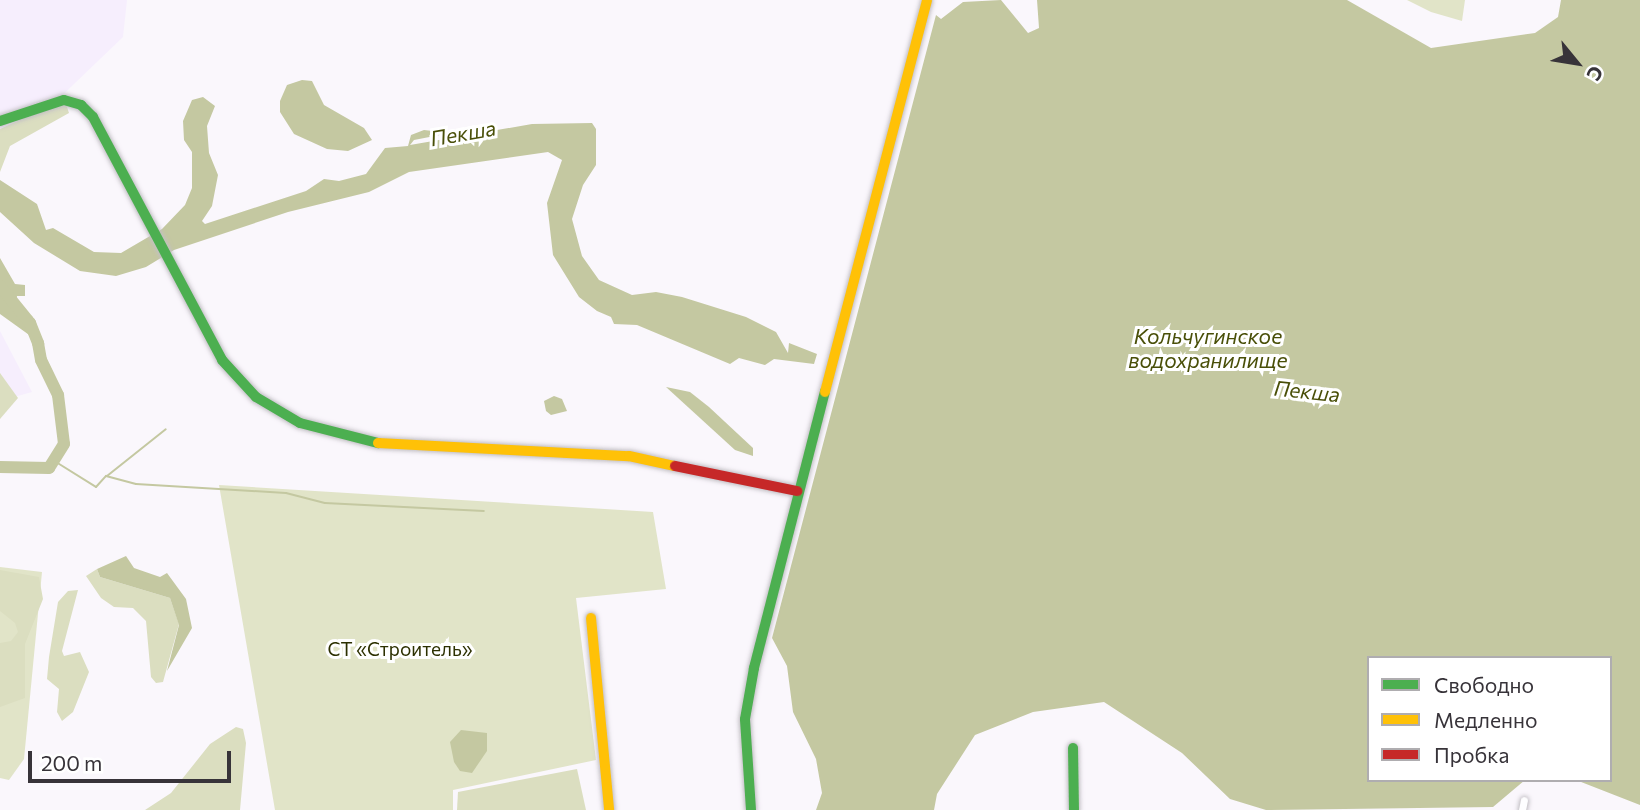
<!DOCTYPE html>
<html>
<head>
<meta charset="utf-8">
<style>
	body { margin:0 }
	#map { position:relative; width:1640px; height:810px; overflow:hidden; background:#faf7fc; font-family:Commissioner,sans-serif }
	div>[style] { position:absolute }
	.built>* { inset:0; background:#f6eefd }
	.green>* { inset:0; background:#e1e4c8 }
	.forest>* { inset:0; background:#dbdec0 }
	.water>* { inset:0; background:#c4c8a1 }
	.stream>* { height:2px; margin:-1px; padding:0 1px; transform-origin:1px; border-radius:1px; background:#c4c8a1 }
	.river>* { height:12px; margin:-6px; padding:0 6px; transform-origin:6px; border-radius:6px; background:#c4c8a1 }
	.roads { filter:drop-shadow(0 0 2px #c2bfc4) drop-shadow(0 0 2px #c2bfc4) }
	.street>* { height:7px; margin:-3.5px; padding:0 3.5px; transform-origin:3.5px; border-radius:3.5px; background:#fefeff }
	.fast>* { height:10px; margin:-5px; padding:0 5px; transform-origin:5px; border-radius:5px; background:#4caf50 }
	.slow>* { height:10px; margin:-5px; padding:0 5px; transform-origin:5px; border-radius:5px; background:#ffc107 }
	.jam>* { height:10px; margin:-5px; padding:0 5px; transform-origin:5px; border-radius:5px; background:#c62828 }
	span { translate:-50% -50%; white-space:nowrap; text-align:center; line-height:1.15; -webkit-text-stroke:6px #fff; paint-order:stroke }
	.park-label { font-size:19px; color:#2c3001 }
	.water-label { font-size:21px; color:#494f08; font-style:italic }
	.legend { position:absolute; left:1367px; top:656px; width:245px; height:126px; box-sizing:border-box; background:#fff; border:2px solid #afadb0; margin:0; padding:9px 12px; list-style:none; font-size:21px; color:#373339 }
	.legend li { display:flex; align-items:center; gap:14px; height:35px }
	.legend b { width:35px; border:2px solid #afadb0 }
	.north { position:absolute; left:1542px; top:28px; width:70px; height:70px; -webkit-text-stroke:5px #fff; paint-order:stroke; rotate:120deg; font-size:19px; font-weight:700; line-height:28px; text-align:center; color:#373339 }
	.north::after { content:''; display:block; margin:auto; width:24px; height:32px; background:#373339; clip-path:polygon(50% 0,100% 100%,50% 72%,0 100%) }
	.scale { position:absolute; left:28px; top:751px; width:203px; height:32px; box-sizing:border-box; border:4px solid #373339; border-top:0; padding-left:9px; font-size:21px; line-height:24px; white-space:nowrap; color:#373339; -webkit-text-stroke:5px #fff; paint-order:stroke }
</style>
</head>
<body>
<div id="map">
	<div class="built">
		<i style="clip-path:polygon(0 0,127px 0,123px 37px,0 155px)"></i>
		<i style="clip-path:polygon(0 331px,32px 392px,0 401px)"></i>
	</div>
	<div class="green">
		<i style="clip-path:polygon(1407px 0,1465px 0,1462px 21px,1431px 12px)"></i>
		<i style="clip-path:polygon(219px 485px,653px 512px,666px 589px,576px 598px,596px 760px,453px 790px,453px 810px,275px 810px)"></i>
		<i style="clip-path:polygon(0 567px,42px 572px,24px 759px,9px 780px,0 778px)"></i>
	</div>
	<div class="forest">
		<i style="clip-path:polygon(55px 104px,66px 104px,69px 113px,10px 146px,0 172px,0 129px)"></i>
		<i style="clip-path:polygon(0 373px,18px 398px,0 419px)"></i>
		<i style="clip-path:polygon(97px 569px,100px 577px,170px 598px,179px 624px,163px 682px,156px 683px,151px 677px,146px 621px,133px 608px,114px 607px,101px 598px,86px 576px)"></i>
		<i style="clip-path:polygon(0 570px,39px 577px,43px 599px,25px 644px,25px 698px,0 707px,0 643px,11px 641px,18px 632px,15px 623px,0 611px)"></i>
		<i style="clip-path:polygon(78px 590px,62px 651px,64px 656px,80px 652px,89px 672px,73px 712px,62px 721px,57px 712px,59px 689px,47px 679px,49px 657px,58px 602px,68px 591px)"></i>
		<i style="clip-path:polygon(236px 727px,243px 729px,246px 743px,240px 810px,145px 810px,171px 793px,210px 744px)"></i>
		<i style="clip-path:polygon(577px 769px,586px 810px,457px 810px,458px 792px)"></i>
	</div>
	<div class="water">
		<i style="clip-path:polygon(1001px 0,1028px 33px,1039px 28px,1037px 0,1347px 0,1431px 48px,1535px 33px,1558px 17px,1561px 0,1640px 0,1640px 805px,1576px 780px,1610px 780px,1610px 658px,1369px 658px,1369px 780px,1525px 780px,1493px 807px,1266px 810px,1230px 799px,1182px 753px,1104px 702px,1033px 712px,975px 735px,937px 794px,934px 810px,816px 810px,822px 793px,816px 759px,793px 712px,787px 666px,772px 638px,936px 15px,941px 19px,963px 2px)"></i>
		<i style="clip-path:polygon(302px 80px,312px 81px,324px 105px,364px 128px,372px 140px,348px 151px,327px 149px,294px 134px,280px 112px,280px 101px,287px 85px)"></i>
		<i style="clip-path:polygon(203px 97px,215px 106px,207px 126px,209px 153px,218px 175px,212px 206px,202px 221px,205px 224px,306px 191px,324px 179px,339px 181px,366px 174px,385px 148px,408px 146px,411px 135px,424px 130px,450px 133px,414px 140px,410px 145px,532px 124px,592px 123px,596px 129px,596px 165px,583px 185px,572px 219px,582px 256px,599px 280px,632px 295px,656px 292px,682px 297px,746px 317px,776px 332px,788px 353px,789px 343px,817px 354px,814px 364px,774px 359px,765px 365px,739px 358px,730px 364px,637px 325px,614px 324px,611px 317px,597px 311px,579px 297px,553px 255px,547px 203px,562px 160px,548px 152px,409px 172px,369px 192px,288px 212px,174px 250px,146px 267px,116px 276px,80px 271px,34px 243px,0 212px,0 180px,37px 204px,46px 230px,53px 228px,94px 252px,121px 253px,162px 229px,185px 205px,192px 188px,192px 152px,184px 140px,183px 121px,192px 100px)"></i>
		<i style="clip-path:polygon(0 258px,15px 284px,25px 285px,25px 296px,17px 296px,15px 309px,32px 316px,39px 333px,32px 337px,0 314px)"></i>
		<i style="clip-path:polygon(666px 387px,690px 392px,709px 407px,753px 448px,753px 456px,735px 450px)"></i>
		<i style="clip-path:polygon(554px 396px,562px 399px,567px 411px,551px 415px,546px 411px,544px 401px)"></i>
		<i style="clip-path:polygon(126px 556px,134px 568px,160px 577px,167px 573px,186px 599px,192px 628px,167px 671px,179px 625px,170px 598px,100px 577px,97px 569px)"></i>
		<i style="clip-path:polygon(461px 730px,487px 733px,487px 751px,472px 773px,460px 771px,454px 762px,450px 742px)"></i>
	</div>
	<div class="stream">
		<i style="left:56px;top:462px;width:47px;rotate:32deg"></i>
		<i style="left:96px;top:487px;width:15px;rotate:-48deg"></i>
		<i style="left:106px;top:476px;width:31px;rotate:15deg"></i>
		<i style="left:136px;top:484px;width:150px;rotate:3.4deg"></i>
		<i style="left:286px;top:493px;width:40px;rotate:14.4deg"></i>
		<i style="left:325px;top:503px;width:159px;rotate:2.9deg"></i>
		<i style="left:107px;top:476px;width:75px;rotate:-38.5deg"></i>
	</div>
	<div class="river">
		<i style="left:0;top:286px;width:48px;rotate:51deg"></i>
		<i style="left:30px;top:323px;width:22px;rotate:68deg"></i>
		<i style="left:38px;top:343px;width:17px;rotate:80deg"></i>
		<i style="left:41px;top:360px;width:39px;rotate:64deg"></i>
		<i style="left:58px;top:395px;width:49px;rotate:83deg"></i>
		<i style="left:64px;top:444px;width:28px;rotate:122deg"></i>
		<i style="left:49px;top:468px;width:49px;rotate:-178.8deg"></i>
	</div>
	<div class="roads">
		<div class="street">
			<i style="left:1522px;top:810px;width:10px;rotate:-79deg"></i>
		</div>
		<div class="fast">
			<i style="left:0;top:121px;width:67px;rotate:-18.2deg"></i>
			<i style="left:64px;top:100px;width:18px;rotate:16deg"></i>
			<i style="left:81px;top:105px;width:17px;rotate:45deg"></i>
			<i style="left:93px;top:117px;width:275px;rotate:62deg"></i>
			<i style="left:222px;top:360px;width:50px;rotate:47.4deg"></i>
			<i style="left:256px;top:397px;width:51px;rotate:30.6deg"></i>
			<i style="left:300px;top:423px;width:81px;rotate:14.4deg"></i>
			<i style="left:1073px;top:748px;width:62px;rotate:89.1deg"></i>
			<i style="left:751px;top:810px;width:91px;rotate:-93.8deg"></i>
			<i style="left:745px;top:719px;width:52px;rotate:-80deg"></i>
			<i style="left:754px;top:668px;width:285px;rotate:-75.6deg"></i>
		</div>
		<div class="slow">
			<i style="left:825px;top:392px;width:405px;rotate:-75.4deg"></i>
			<i style="left:378px;top:443px;width:251px;rotate:3deg"></i>
			<i style="left:629px;top:456px;width:47px;rotate:12.3deg"></i>
			<i style="left:591px;top:618px;width:193px;rotate:84.6deg"></i>
		</div>
		<div class="jam">
			<i style="left:675px;top:466px;width:125px;rotate:11.6deg"></i>
		</div>
	</div>
	<div class="park-label">
		<span style="left:400px;top:649px">СТ «Строитель»</span>
	</div>
	<div class="water-label">
		<span style="left:463px;top:133px;rotate:-10deg">Пекша</span>
		<span style="left:1208px;top:348px">Кольчугинское<br>водохранилище</span>
		<span style="left:1307px;top:391px;rotate:6deg">Пекша</span>
	</div>
	<ul class="legend">
	<li><b style="height:9px;background:#4caf50"></b>Свободно</li>
	<li><b style="height:9px;background:#ffc107"></b>Медленно</li>
	<li><b style="height:9px;background:#c62828"></b>Пробка</li>
	</ul>
	<div class="north">С</div>
	<div class="scale">200 m</div>
</div>
</body>
</html>
